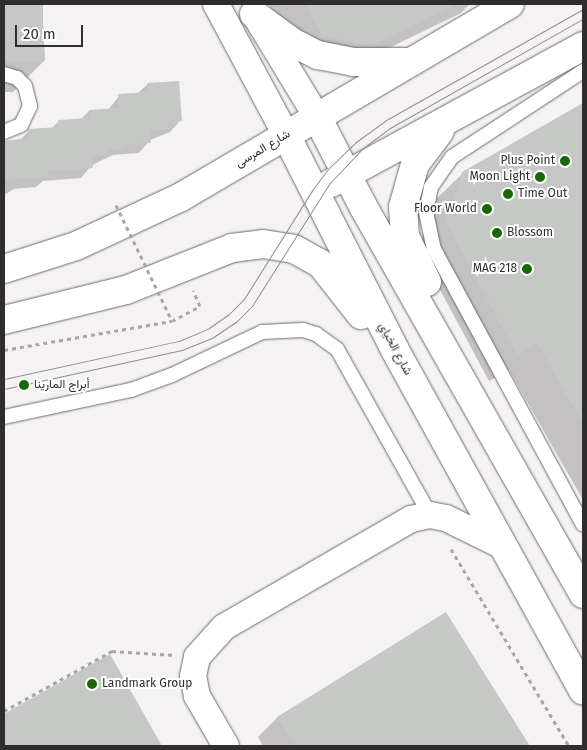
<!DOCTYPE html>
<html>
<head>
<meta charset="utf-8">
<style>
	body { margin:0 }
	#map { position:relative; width:587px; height:750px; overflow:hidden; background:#f5f2f4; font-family:"Fira Sans",Vazirmatn,sans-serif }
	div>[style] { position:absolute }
	.shadow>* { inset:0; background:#0003 }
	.building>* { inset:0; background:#c5c8c4; transform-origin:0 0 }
	.path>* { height:3px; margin-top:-1.5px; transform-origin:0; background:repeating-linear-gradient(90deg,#a8a6a7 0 4px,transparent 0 8px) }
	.roads { filter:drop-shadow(0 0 1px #6d696c) drop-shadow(0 0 1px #6d696c) }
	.lane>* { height:14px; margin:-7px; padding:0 7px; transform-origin:7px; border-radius:7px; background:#fff }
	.street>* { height:26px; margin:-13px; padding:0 13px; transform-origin:13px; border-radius:13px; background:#fff }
	.secondary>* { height:28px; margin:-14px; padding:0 14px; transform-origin:14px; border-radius:14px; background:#fff }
	.tram>* { height:1px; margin:-0.5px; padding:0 0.5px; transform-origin:0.5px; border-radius:0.5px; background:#908d8f }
	.path-bridge>* { height:3px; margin-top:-1.5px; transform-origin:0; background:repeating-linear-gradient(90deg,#a8a6a7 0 4px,transparent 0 8px) }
	.dots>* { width:14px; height:14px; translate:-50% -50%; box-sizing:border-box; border:2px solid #fff; border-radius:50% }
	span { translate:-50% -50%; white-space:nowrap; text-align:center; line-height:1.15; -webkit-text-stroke:4px #fff; paint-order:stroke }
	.street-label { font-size:12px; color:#2f2d2e }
	.poi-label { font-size:12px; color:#2f2d2e }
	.right { translate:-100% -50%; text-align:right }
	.left { translate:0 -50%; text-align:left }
	.frame { position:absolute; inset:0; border:5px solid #2f2d2e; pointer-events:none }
	.scale { position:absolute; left:15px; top:25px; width:68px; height:22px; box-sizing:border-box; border:2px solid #2f2d2e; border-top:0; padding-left:6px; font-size:15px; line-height:18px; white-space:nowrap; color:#2f2d2e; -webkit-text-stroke:4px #fff; paint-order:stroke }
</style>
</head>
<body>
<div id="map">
	<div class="shadow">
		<i style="clip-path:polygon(4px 4px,42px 4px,45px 60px,13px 92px,4px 92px)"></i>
		<i style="clip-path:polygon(269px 4px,470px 4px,461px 13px,346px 69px,298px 60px)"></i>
		<i style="clip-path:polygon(148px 84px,180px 121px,170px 132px,150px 140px,139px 153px,113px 155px,102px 160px,91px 166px,81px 178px,43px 181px,36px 187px,14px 189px,4px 195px,4px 141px,20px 140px,29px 131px,51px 129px,59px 121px,81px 119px,89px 111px,108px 110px,119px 96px,137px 94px)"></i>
		<i style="clip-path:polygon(583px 105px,583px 500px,509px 370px,489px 381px,419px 251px,434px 201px,463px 173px)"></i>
		<i style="clip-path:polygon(446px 613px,530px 746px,263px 746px,258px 737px,277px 718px)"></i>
		<i style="clip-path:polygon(110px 656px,160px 746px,4px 746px,4px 716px)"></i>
	</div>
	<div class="building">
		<i style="left:4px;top:4px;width:39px;height:58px"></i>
		<i style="clip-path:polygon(305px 4px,457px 4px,371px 46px,322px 36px)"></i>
		<i style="clip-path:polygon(179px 81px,182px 121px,169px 122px,169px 129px,150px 130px,151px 143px,121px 145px,121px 149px,108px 150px,109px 155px,92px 156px,93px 168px,48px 171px,49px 177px,4px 180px,4px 141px,28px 138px,28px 129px,59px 127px,58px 120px,90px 118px,89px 110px,119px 108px,118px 94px,148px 92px,147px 83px)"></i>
		<i style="clip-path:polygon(583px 103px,583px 424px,537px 343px,517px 355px,446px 222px,462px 172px)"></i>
		<i style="clip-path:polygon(446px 612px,529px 746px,295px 746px,277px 717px)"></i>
		<i style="clip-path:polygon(110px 654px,162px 746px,4px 746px,4px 714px)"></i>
	</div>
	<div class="path">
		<i style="left:4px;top:350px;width:170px;rotate:-9.8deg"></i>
		<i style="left:172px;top:321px;width:32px;rotate:-28deg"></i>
		<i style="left:200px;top:306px;width:17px;rotate:-114deg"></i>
		<i style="left:451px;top:549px;width:230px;rotate:59.1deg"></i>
		<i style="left:4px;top:711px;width:124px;rotate:-29.1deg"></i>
		<i style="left:112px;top:651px;width:62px;rotate:3.7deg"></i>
	</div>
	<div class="roads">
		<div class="lane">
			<i style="left:583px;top:71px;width:157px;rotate:146.7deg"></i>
			<i style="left:452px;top:157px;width:37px;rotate:125deg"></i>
			<i style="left:431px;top:187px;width:25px;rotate:101deg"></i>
			<i style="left:426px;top:212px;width:38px;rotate:78deg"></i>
			<i style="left:434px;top:249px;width:313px;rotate:61.6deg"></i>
			<i style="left:4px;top:74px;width:14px;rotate:17deg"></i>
			<i style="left:17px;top:78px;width:11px;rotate:45deg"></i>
			<i style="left:25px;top:86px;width:21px;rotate:76deg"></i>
			<i style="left:30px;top:106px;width:21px;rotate:115deg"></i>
			<i style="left:21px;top:125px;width:18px;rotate:158deg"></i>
			<i style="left:4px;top:417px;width:130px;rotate:-12deg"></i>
			<i style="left:131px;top:390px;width:44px;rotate:-20.1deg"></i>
			<i style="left:172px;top:375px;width:100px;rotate:-25.5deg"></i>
			<i style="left:262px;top:332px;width:41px;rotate:-2.8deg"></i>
			<i style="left:303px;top:330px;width:14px;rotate:17deg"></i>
			<i style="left:316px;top:334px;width:26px;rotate:36deg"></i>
			<i style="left:337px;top:349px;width:190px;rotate:60.7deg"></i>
		</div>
		<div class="street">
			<i style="left:216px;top:4px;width:149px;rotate:61.9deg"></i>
			<i style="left:255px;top:15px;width:119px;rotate:58.7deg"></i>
			<i style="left:226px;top:746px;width:58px;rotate:-120.1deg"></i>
			<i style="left:197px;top:696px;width:20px;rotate:-101deg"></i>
			<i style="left:193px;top:676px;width:19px;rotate:-78deg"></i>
			<i style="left:197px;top:657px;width:40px;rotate:-48deg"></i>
			<i style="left:224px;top:627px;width:216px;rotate:-30deg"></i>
			<i style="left:411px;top:519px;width:19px;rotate:-12deg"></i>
			<i style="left:430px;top:515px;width:16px;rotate:11deg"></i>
			<i style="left:446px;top:518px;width:64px;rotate:26.2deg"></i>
		</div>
		<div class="secondary">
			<i style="left:254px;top:14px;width:47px;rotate:36.4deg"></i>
			<i style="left:292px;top:42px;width:29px;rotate:27deg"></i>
			<i style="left:318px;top:55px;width:36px;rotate:11deg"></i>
			<i style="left:353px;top:62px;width:56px"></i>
			<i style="left:317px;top:117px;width:102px;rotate:62.7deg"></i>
			<i style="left:364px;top:208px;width:444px;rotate:60.4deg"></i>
			<i style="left:286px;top:135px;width:241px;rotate:63.1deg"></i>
			<i style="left:395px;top:350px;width:389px;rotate:61.1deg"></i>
			<i style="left:331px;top:183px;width:287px;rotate:-28.5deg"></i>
			<i style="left:4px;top:269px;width:76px;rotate:-17.7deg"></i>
			<i style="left:76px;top:246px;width:116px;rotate:-25deg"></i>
			<i style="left:181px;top:197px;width:381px;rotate:-30.4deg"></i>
			<i style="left:427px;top:282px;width:51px;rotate:-115.6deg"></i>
			<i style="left:405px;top:236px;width:29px;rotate:-94deg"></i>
			<i style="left:403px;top:207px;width:45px;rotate:-74.4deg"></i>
			<i style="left:415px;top:164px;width:41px;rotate:-52.9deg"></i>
			<i style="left:4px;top:320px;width:126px;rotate:-13.8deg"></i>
			<i style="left:126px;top:290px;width:114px;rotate:-21.6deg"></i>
			<i style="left:232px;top:248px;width:31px;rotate:-7deg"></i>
			<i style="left:263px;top:244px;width:31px;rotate:9deg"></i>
			<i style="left:294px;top:249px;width:31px;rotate:29deg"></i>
			<i style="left:321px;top:264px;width:65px;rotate:51.9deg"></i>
		</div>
	</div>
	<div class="tram">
		<i style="left:4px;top:379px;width:179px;rotate:-12.3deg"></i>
		<i style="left:179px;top:341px;width:33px;rotate:-23deg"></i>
		<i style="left:209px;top:328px;width:24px;rotate:-35deg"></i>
		<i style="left:229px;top:314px;width:21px;rotate:-45deg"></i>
		<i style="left:244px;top:299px;width:130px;rotate:-57.9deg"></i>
		<i style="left:313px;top:189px;width:25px;rotate:-53deg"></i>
		<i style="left:328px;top:169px;width:39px;rotate:-44deg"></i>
		<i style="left:356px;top:142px;width:39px;rotate:-36deg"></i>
		<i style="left:388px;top:119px;width:224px;rotate:-29.4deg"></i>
		<i style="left:4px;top:389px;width:182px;rotate:-12.4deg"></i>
		<i style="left:182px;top:350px;width:32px;rotate:-22deg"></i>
		<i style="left:212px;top:338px;width:29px;rotate:-34deg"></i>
		<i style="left:236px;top:322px;width:23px;rotate:-45deg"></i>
		<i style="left:252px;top:306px;width:144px;rotate:-57.7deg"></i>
		<i style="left:329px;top:184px;width:48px;rotate:-46.7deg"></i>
		<i style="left:362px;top:149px;width:35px;rotate:-37deg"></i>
		<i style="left:390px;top:128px;width:222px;rotate:-29.5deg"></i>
	</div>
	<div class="path-bridge">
		<i style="left:116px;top:205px;width:129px;rotate:64.2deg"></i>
	</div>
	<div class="dots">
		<i style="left:565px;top:161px;background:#186808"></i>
		<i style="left:540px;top:177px;background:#186808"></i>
		<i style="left:508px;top:194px;background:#186808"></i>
		<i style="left:487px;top:209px;background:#186808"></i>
		<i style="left:497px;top:233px;background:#186808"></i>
		<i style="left:527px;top:269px;background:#186808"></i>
		<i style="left:24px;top:385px;background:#186808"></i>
		<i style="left:92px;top:684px;background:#186808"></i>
	</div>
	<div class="street-label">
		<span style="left:263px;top:149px;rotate:-31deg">شارع المرسى</span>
		<span style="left:395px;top:349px;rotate:62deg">شارع الخياي</span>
	</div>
	<div class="poi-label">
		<span class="right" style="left:555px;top:161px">Plus Point</span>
		<span class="right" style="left:530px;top:177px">Moon Light</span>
		<span class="left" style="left:518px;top:194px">Time Out</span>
		<span class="right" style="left:477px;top:209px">Floor World</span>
		<span class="left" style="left:507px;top:233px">Blossom</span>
		<span class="right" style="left:517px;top:269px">MAG 218</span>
		<span class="left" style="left:34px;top:385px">أبراج المارينا</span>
		<span class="left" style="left:102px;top:684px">Landmark Group</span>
	</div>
	<div class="frame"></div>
	<div class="scale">20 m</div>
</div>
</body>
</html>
